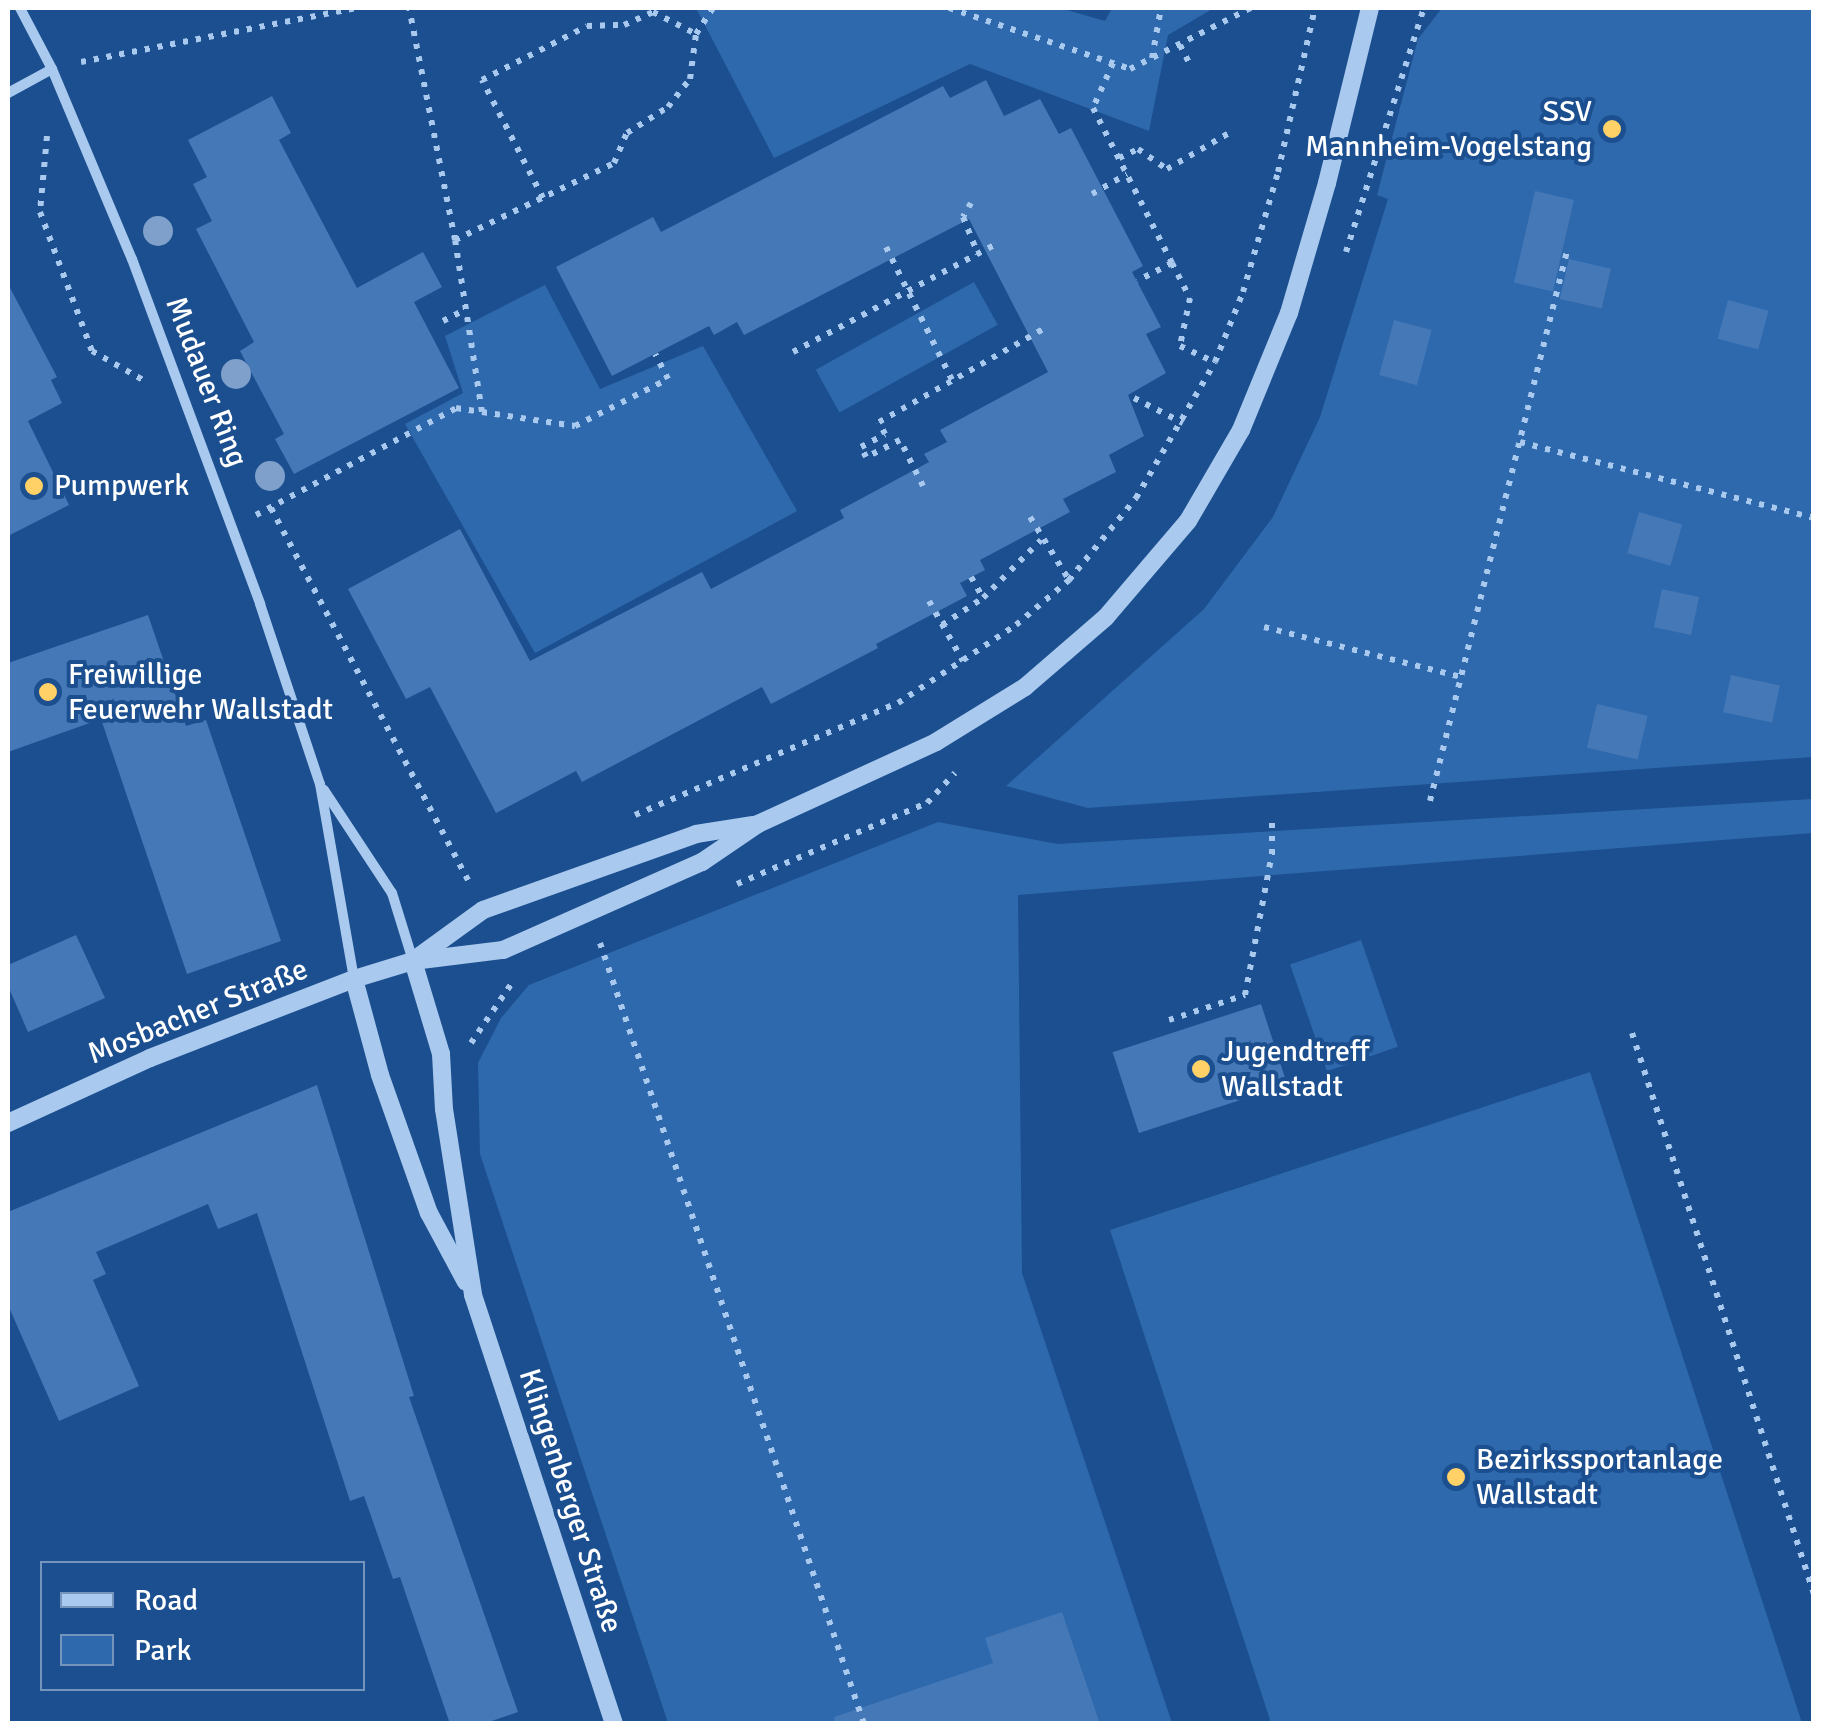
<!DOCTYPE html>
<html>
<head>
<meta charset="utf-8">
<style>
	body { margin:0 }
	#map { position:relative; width:1821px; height:1731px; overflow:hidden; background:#1b4f8f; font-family:Signika,sans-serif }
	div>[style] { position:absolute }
	.green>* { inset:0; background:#2e69ad; transform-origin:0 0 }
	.building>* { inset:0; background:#4478b7; transform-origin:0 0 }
	.path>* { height:6px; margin-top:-3px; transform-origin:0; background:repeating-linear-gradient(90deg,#a9c9ee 0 5px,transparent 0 13px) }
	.minor>* { height:10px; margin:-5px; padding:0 5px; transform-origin:5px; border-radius:5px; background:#a9c9ee }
	.tertiary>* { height:18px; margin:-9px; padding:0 9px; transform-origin:9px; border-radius:9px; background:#a9c9ee }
	.trees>* { width:30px; height:30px; margin:-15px; border-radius:50%; background:#7ea0ca }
	.dots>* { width:28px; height:28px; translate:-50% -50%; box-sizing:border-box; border:5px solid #1b4f8f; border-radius:50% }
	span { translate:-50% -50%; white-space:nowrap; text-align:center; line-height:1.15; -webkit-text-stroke:8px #1b4f8f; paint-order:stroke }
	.poi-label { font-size:30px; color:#fff }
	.right { translate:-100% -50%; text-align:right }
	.left { translate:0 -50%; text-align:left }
	.street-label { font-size:30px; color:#fff }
	.frame { position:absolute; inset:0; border:10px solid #fff; pointer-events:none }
	.legend { position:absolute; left:40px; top:1561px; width:325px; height:130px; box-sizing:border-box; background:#1b4f8f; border:2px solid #7695bc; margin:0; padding:12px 18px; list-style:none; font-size:30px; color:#fff }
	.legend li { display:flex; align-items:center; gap:20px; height:50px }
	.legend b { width:50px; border:2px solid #7695bc }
</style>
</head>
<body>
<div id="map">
	<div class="green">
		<i style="clip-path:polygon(696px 8px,1060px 8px,1105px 21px,1112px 8px,1214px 8px,1168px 35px,1149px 131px,970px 64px,774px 158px)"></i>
		<i style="clip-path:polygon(1442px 8px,1813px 8px,1813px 757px,1088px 808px,1006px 786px,1204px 609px,1273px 517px,1320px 417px,1388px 199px,1377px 195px,1418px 39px)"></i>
		<i style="left:974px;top:282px;width:49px;height:181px;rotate:61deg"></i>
		<i style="clip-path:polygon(545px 285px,600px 389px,703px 346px,797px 511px,535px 653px,405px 424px,463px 393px,445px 336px)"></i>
		<i style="clip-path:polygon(1813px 799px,1813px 833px,1018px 895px,1022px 1273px,1172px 1723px,668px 1723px,480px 1154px,478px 1063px,501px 1018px,529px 985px,938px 822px,1058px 844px)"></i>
		<i style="left:1361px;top:940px;width:113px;height:75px;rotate:71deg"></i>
		<i style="clip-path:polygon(1590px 1072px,1802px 1723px,1271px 1723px,1110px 1230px)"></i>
	</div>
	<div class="building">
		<i style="clip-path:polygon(986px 80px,1004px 116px,1040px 99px,1059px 134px,1071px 128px,1143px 266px,1132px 272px,1161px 327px,1146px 334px,1166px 373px,1128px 395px,1144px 436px,1109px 455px,1116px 472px,1063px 499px,1070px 512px,980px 560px,985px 570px,960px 583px,967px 596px,876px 644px,878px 648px,771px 704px,762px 687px,582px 782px,576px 771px,496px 813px,430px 687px,406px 699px,348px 589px,460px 529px,530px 661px,702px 572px,711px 589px,844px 518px,840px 510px,929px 462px,924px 454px,947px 442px,940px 430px,1048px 372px,969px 219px,744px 335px,737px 322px,714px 335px,709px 326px,612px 376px,556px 267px,653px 217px,661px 232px,943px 86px,950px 98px)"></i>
		<i style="clip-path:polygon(272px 96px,291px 133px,279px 140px,357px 288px,423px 252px,442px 287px,414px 302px,459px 388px,294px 474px,275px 439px,284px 434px,240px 351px,254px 342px,196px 229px,212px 221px,193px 184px,207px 177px,188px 140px)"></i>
		<i style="left:1535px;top:191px;width:40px;height:94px;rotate:13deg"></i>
		<i style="left:1569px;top:259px;width:43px;height:41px;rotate:13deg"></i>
		<i style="clip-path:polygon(8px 284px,57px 377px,51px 380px,62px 403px,28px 421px,69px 505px,8px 536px)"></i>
		<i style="left:1728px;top:300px;width:42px;height:40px;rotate:15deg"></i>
		<i style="left:1394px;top:320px;width:39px;height:57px;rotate:15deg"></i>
		<i style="left:1639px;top:512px;width:45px;height:43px;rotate:16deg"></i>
		<i style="left:1662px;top:589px;width:38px;height:39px;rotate:12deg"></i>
		<i style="clip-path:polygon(148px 615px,186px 726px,206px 720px,281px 941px,187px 974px,101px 719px,8px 752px,8px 663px)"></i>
		<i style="left:1731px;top:675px;width:50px;height:38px;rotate:12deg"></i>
		<i style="left:1597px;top:704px;width:52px;height:45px;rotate:13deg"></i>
		<i style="clip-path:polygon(76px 935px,105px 998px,28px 1032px,8px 986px,8px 965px)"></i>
		<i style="left:1261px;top:1004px;width:85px;height:156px;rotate:72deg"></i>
		<i style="clip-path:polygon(317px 1085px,414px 1396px,409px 1397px,518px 1712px,483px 1724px,450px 1724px,400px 1577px,393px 1579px,364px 1496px,350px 1501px,257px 1213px,218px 1229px,208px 1204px,96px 1252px,106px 1274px,93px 1280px,139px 1386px,59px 1421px,8px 1305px,8px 1212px)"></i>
		<i style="clip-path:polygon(1062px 1612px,1100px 1724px,835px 1724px,834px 1717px,993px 1663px,985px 1638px)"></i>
	</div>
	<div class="path">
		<i style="left:949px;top:8px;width:191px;rotate:18.6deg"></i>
		<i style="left:1130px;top:69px;width:136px;rotate:-26.8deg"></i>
		<i style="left:1180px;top:45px;width:22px;rotate:63deg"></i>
		<i style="left:1152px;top:58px;width:51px;rotate:-79.8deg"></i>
		<i style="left:81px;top:62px;width:279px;rotate:-11.1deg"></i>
		<i style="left:1113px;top:63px;width:49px;rotate:114deg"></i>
		<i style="left:1093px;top:108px;width:174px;rotate:63deg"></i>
		<i style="left:1172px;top:263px;width:39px;rotate:153deg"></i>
		<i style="left:47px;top:136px;width:76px;rotate:95.3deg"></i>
		<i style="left:40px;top:212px;width:148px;rotate:69.5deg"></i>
		<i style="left:92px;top:351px;width:59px;rotate:29.6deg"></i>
		<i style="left:1119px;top:158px;width:21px;rotate:-25deg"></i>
		<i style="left:1138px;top:149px;width:35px;rotate:35deg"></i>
		<i style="left:1167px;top:169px;width:72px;rotate:-30.1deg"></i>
		<i style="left:1092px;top:194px;width:40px;rotate:-29.7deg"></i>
		<i style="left:543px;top:198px;width:133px;rotate:-117.3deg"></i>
		<i style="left:482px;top:80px;width:118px;rotate:-27.2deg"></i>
		<i style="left:587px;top:26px;width:37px;rotate:-2deg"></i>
		<i style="left:624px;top:25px;width:32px;rotate:-24deg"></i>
		<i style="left:653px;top:12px;width:48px;rotate:27.1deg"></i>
		<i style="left:971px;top:203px;width:16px;rotate:120deg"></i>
		<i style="left:963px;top:217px;width:40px;rotate:68deg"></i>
		<i style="left:455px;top:240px;width:177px;rotate:-25.8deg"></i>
		<i style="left:614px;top:163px;width:33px;rotate:-67deg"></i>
		<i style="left:627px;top:133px;width:49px;rotate:-32.4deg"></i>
		<i style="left:668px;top:107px;width:36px;rotate:-52deg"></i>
		<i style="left:690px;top:79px;width:45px;rotate:-82.4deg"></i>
		<i style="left:696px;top:34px;width:31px;rotate:-57deg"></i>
		<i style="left:886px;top:247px;width:148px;rotate:63.6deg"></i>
		<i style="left:1346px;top:252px;width:256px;rotate:-72.3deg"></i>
		<i style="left:1172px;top:263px;width:39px;rotate:63deg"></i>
		<i style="left:1190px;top:298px;width:49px;rotate:101.8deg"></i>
		<i style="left:1180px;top:346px;width:38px;rotate:25deg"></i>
		<i style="left:443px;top:321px;width:22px;rotate:-27deg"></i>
		<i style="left:793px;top:352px;width:232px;rotate:-28deg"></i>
		<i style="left:1134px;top:398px;width:55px;rotate:27deg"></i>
		<i style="left:482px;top:412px;width:94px;rotate:8.6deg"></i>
		<i style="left:575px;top:426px;width:104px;rotate:-26.8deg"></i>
		<i style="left:668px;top:379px;width:28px;rotate:-117deg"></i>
		<i style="left:1520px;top:442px;width:304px;rotate:14.5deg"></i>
		<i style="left:923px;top:486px;width:51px;rotate:-116.6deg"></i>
		<i style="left:900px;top:440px;width:38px;rotate:153deg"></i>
		<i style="left:866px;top:457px;width:11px;rotate:-117deg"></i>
		<i style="left:861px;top:447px;width:27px;rotate:-28deg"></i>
		<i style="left:885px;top:434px;width:13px;rotate:-117deg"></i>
		<i style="left:879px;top:422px;width:191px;rotate:-29.5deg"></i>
		<i style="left:271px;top:508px;width:423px;rotate:62.1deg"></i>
		<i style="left:256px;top:515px;width:227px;rotate:-28.1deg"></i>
		<i style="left:456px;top:408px;width:26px;rotate:9deg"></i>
		<i style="left:482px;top:412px;width:174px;rotate:-98.9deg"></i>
		<i style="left:455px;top:240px;width:237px;rotate:-101.2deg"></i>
		<i style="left:1030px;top:517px;width:74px;rotate:58.2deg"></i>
		<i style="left:971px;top:577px;width:24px;rotate:60deg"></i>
		<i style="left:929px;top:601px;width:69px;rotate:60.5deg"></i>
		<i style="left:942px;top:625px;width:49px;rotate:-33.4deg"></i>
		<i style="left:983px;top:598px;width:82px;rotate:-45deg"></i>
		<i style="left:1264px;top:627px;width:203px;rotate:14.2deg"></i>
		<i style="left:1430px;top:801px;width:571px;rotate:-76.01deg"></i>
		<i style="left:635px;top:815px;width:286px;rotate:-23.1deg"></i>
		<i style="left:898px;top:703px;width:141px;rotate:-33.5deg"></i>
		<i style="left:1016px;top:625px;width:70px;rotate:-40.3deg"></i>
		<i style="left:1069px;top:580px;width:106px;rotate:-50.7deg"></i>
		<i style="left:1136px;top:498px;width:157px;rotate:-59.8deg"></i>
		<i style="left:1215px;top:362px;width:75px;rotate:-68.2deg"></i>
		<i style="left:1243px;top:292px;width:125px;rotate:-73.7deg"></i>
		<i style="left:1278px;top:172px;width:168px;rotate:-77.3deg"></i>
		<i style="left:737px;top:884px;width:207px;rotate:-23.1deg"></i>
		<i style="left:927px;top:803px;width:41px;rotate:-47deg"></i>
		<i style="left:600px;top:943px;width:824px;rotate:71.32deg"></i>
		<i style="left:1169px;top:1020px;width:80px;rotate:-18.2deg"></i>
		<i style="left:1245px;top:995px;width:144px;rotate:-79.2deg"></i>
		<i style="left:1272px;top:854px;width:35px;rotate:-90deg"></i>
		<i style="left:1632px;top:1033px;width:590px;rotate:72.03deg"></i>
		<i style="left:471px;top:1043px;width:73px;rotate:-55.7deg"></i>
	</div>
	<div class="minor">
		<i style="left:20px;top:8px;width:69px;rotate:62.3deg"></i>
		<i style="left:52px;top:69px;width:206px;rotate:67.2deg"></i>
		<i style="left:132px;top:259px;width:368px;rotate:69.6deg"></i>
		<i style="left:260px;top:604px;width:190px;rotate:71.6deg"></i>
		<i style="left:320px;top:784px;width:198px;rotate:80.1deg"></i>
		<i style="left:8px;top:93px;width:50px;rotate:-28.6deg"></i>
		<i style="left:324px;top:790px;width:123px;rotate:56.6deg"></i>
		<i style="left:392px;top:893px;width:71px;rotate:72.8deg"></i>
	</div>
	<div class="tertiary">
		<i style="left:414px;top:960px;width:85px;rotate:-35.9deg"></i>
		<i style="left:483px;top:910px;width:226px;rotate:-19.6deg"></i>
		<i style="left:696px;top:834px;width:58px;rotate:-9deg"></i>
		<i style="left:413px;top:961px;width:97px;rotate:73.2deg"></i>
		<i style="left:441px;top:1054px;width:55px;rotate:86.9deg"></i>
		<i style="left:444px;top:1109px;width:188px;rotate:81.1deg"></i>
		<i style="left:473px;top:1295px;width:452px;rotate:71.8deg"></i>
		<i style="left:354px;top:979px;width:99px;rotate:74.8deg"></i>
		<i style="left:380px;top:1075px;width:146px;rotate:70.5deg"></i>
		<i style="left:429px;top:1213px;width:78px;rotate:61.8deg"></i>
		<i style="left:8px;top:1123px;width:156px;rotate:-24.6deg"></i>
		<i style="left:150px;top:1058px;width:219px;rotate:-21.2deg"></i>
		<i style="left:354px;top:979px;width:62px;rotate:-17deg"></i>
		<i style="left:413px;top:961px;width:91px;rotate:-7deg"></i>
		<i style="left:503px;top:950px;width:218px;rotate:-23.9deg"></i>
		<i style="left:702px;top:862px;width:68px;rotate:-34.2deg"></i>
		<i style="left:758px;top:824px;width:196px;rotate:-24.7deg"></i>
		<i style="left:936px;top:742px;width:105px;rotate:-31.7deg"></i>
		<i style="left:1025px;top:687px;width:107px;rotate:-40.8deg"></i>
		<i style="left:1106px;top:617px;width:126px;rotate:-49.5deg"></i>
		<i style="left:1188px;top:521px;width:105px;rotate:-59.8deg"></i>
		<i style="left:1241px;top:430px;width:126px;rotate:-67.7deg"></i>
		<i style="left:1289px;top:313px;width:135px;rotate:-73.7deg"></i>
		<i style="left:1327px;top:183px;width:180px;rotate:-76.2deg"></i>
	</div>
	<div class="trees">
		<i style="left:158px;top:231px"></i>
		<i style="left:236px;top:374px"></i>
		<i style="left:270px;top:476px"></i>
	</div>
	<div class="dots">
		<i style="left:1612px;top:129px;background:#ffd166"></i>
		<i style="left:34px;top:486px;background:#ffd166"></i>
		<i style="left:48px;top:692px;background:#ffd166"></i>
		<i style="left:1201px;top:1069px;background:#ffd166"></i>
		<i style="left:1456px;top:1477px;background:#ffd166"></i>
	</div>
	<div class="poi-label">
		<span class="right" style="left:1592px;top:129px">SSV<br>Mannheim-Vogelstang</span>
		<span class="left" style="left:54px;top:486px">Pumpwerk</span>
		<span class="left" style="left:68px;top:692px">Freiwillige<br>Feuerwehr Wallstadt</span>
		<span class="left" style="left:1221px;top:1069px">Jugendtreff<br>Wallstadt</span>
		<span class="left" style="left:1476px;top:1477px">Bezirkssportanlage<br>Wallstadt</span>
	</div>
	<div class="street-label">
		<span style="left:206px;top:382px;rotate:69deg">Mudauer Ring</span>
		<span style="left:198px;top:1012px;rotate:-22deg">Mosbacher Straße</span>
		<span style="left:570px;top:1501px;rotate:72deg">Klingenberger Straße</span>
	</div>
	<div class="frame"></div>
	<ul class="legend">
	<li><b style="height:12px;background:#a9c9ee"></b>Road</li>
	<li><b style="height:28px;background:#2e69ad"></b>Park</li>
	</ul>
</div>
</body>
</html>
